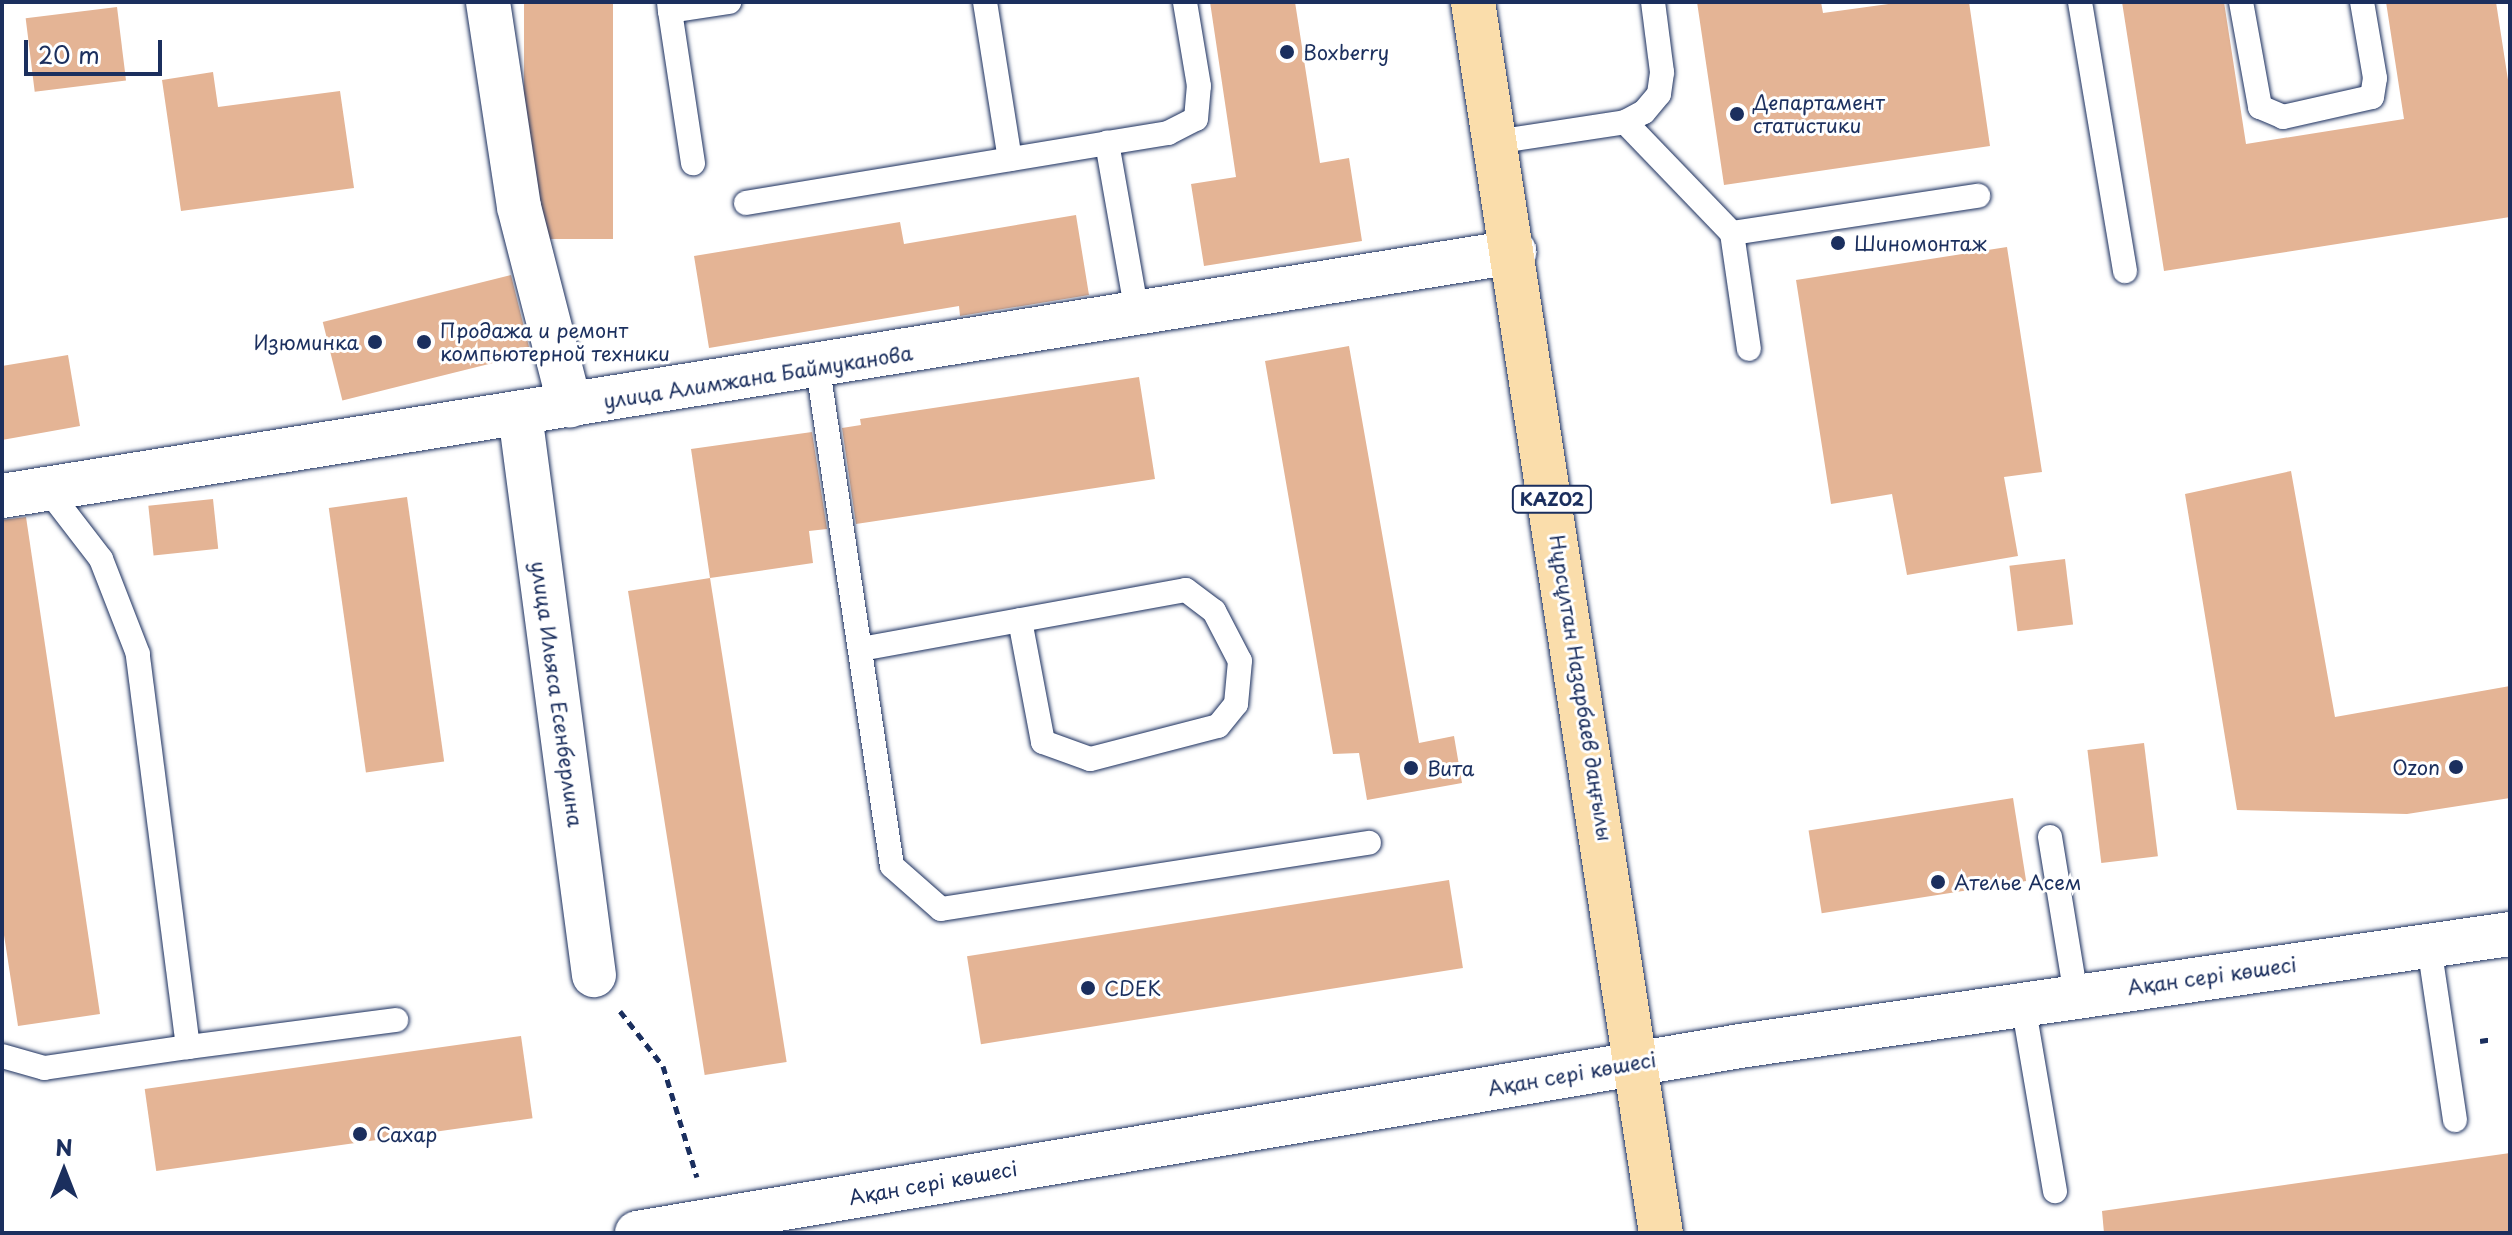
<!DOCTYPE html>
<html>
<head>
<meta charset="utf-8">
<style>
	body { margin:0 }
	#map { position:relative; width:2512px; height:1235px; overflow:hidden; background:#fff; font-family:"Playpen Sans",sans-serif }
	div>[style] { position:absolute }
	.building>* { inset:0; background:#e4b495; transform-origin:0 0 }
	.path>* { height:5px; margin-top:-2.5px; transform-origin:0; background:repeating-linear-gradient(90deg,#1b2f5e 0 8px,transparent 0 14px) }
	.roads { filter:drop-shadow(0 0 2px #1b2f5e) drop-shadow(0 0 2px #1b2f5e) }
	.service>* { height:24px; margin:-12px; padding:0 12px; transform-origin:12px; border-radius:12px; background:#fff }
	.minor>* { height:44px; margin:-22px; padding:0 22px; transform-origin:22px; border-radius:22px; background:#fff }
	.tertiary>* { height:44px; margin:-22px; padding:0 22px; transform-origin:22px; border-radius:22px; background:#fff }
	.trunk>* { height:44px; margin:-22px; padding:0 22px; transform-origin:22px; border-radius:22px; background:#faddab }
	.dots>* { width:22px; height:22px; translate:-50% -50%; box-sizing:border-box; border:4px solid #fff; border-radius:50% }
	span { translate:-50% -50%; white-space:nowrap; text-align:center; line-height:1.15; -webkit-text-stroke:6px #fff; paint-order:stroke }
	.shield-label span { padding:2px 6px; background:#fff; border:2px solid; border-radius:6px; -webkit-text-stroke-width:0 }
	.shield-label { font-size:18px; color:#1b2f5e; font-weight:700 }
	.poi-label { font-size:20px; color:#1b2f5e }
	.left { translate:0 -50%; text-align:left }
	.right { translate:-100% -50%; text-align:right }
	.street-label { font-size:20px; color:#1b2f5e }
	.frame { position:absolute; inset:0; border:4px solid #1b2f5e; pointer-events:none }
	.north { position:absolute; left:24px; top:1131px; width:80px; height:80px; -webkit-text-stroke:6px #fff; paint-order:stroke; rotate:0deg; font-size:22px; font-weight:700; line-height:32px; text-align:center; color:#1b2f5e }
	.north::after { content:''; display:block; margin:auto; width:28px; height:36px; background:#1b2f5e; clip-path:polygon(50% 0,100% 100%,50% 72%,0 100%) }
	.scale { position:absolute; left:24px; top:40px; width:138px; height:36px; box-sizing:border-box; border:4px solid #1b2f5e; border-top:0; padding-left:10px; font-size:24px; line-height:28px; white-space:nowrap; color:#1b2f5e; -webkit-text-stroke:6px #fff; paint-order:stroke }
</style>
</head>
<body>
<div id="map">
	<div class="building">
		<i style="left:524px;top:2px;width:89px;height:237px"></i>
		<i style="clip-path:polygon(1210px 2px,1295px 2px,1320px 163px,1349px 158px,1362px 241px,1204px 266px,1191px 184px,1236px 177px)"></i>
		<i style="clip-path:polygon(1697px 2px,1821px 2px,1823px 13px,1903px 2px,1969px 2px,1990px 146px,1724px 185px)"></i>
		<i style="clip-path:polygon(2122px 2px,2224px 2px,2246px 144px,2404px 119px,2386px 2px,2496px 2px,2510px 93px,2510px 217px,2164px 271px)"></i>
		<i style="left:117px;top:7px;width:74px;height:92px;rotate:83deg"></i>
		<i style="clip-path:polygon(213px 72px,218px 107px,340px 91px,354px 188px,181px 211px,162px 80px)"></i>
		<i style="clip-path:polygon(1076px 215px,1089px 295px,960px 316px,959px 306px,709px 348px,694px 256px,900px 222px,904px 244px)"></i>
		<i style="clip-path:polygon(2007px 247px,2042px 472px,2004px 477px,2018px 556px,1907px 575px,1892px 494px,1831px 504px,1796px 280px)"></i>
		<i style="left:511px;top:275px;width:81px;height:194px;rotate:76deg"></i>
		<i style="clip-path:polygon(1349px 346px,1419px 743px,1454px 736px,1462px 783px,1367px 800px,1359px 753px,1333px 754px,1265px 361px)"></i>
		<i style="clip-path:polygon(68px 355px,80px 426px,2px 440px,2px 366px)"></i>
		<i style="clip-path:polygon(1139px 377px,1155px 479px,856px 524px,842px 428px,861px 425px,860px 419px)"></i>
		<i style="clip-path:polygon(812px 432px,827px 529px,809px 531px,813px 563px,710px 578px,691px 449px)"></i>
		<i style="clip-path:polygon(2291px 471px,2335px 717px,2510px 686px,2510px 798px,2407px 814px,2237px 810px,2185px 494px)"></i>
		<i style="left:407px;top:497px;width:267px;height:79px;rotate:82deg"></i>
		<i style="left:213px;top:499px;width:50px;height:65px;rotate:84deg"></i>
		<i style="clip-path:polygon(26px 517px,100px 1014px,18px 1026px,2px 922px,2px 520px)"></i>
		<i style="left:2065px;top:559px;width:66px;height:56px;rotate:83deg"></i>
		<i style="left:710px;top:578px;width:490px;height:83px;rotate:81deg"></i>
		<i style="left:2144px;top:743px;width:114px;height:57px;rotate:83deg"></i>
		<i style="left:2013px;top:798px;width:84px;height:207px;rotate:81deg"></i>
		<i style="left:1449px;top:880px;width:89px;height:488px;rotate:81deg"></i>
		<i style="left:521px;top:1036px;width:83px;height:380px;rotate:82deg"></i>
		<i style="clip-path:polygon(2510px 1153px,2510px 1233px,2104px 1233px,2102px 1211px)"></i>
	</div>
	<div class="path">
		<i style="left:620px;top:1011px;width:70px;rotate:52deg"></i>
		<i style="left:663px;top:1066px;width:116px;rotate:73deg"></i>
		<i style="left:2480px;top:1041px;width:13px;rotate:-9deg"></i>
	</div>
	<div class="roads">
		<div class="service">
			<i style="left:669px;top:2px;width:9px;rotate:84deg"></i>
			<i style="left:670px;top:11px;width:60px;rotate:-8.7deg"></i>
			<i style="left:985px;top:2px;width:159px;rotate:81deg"></i>
			<i style="left:2080px;top:2px;width:273px;rotate:80.5deg"></i>
			<i style="left:2241px;top:2px;width:107px;rotate:79.7deg"></i>
			<i style="left:2260px;top:107px;width:25px;rotate:23deg"></i>
			<i style="left:2283px;top:117px;width:91px;rotate:-12.7deg"></i>
			<i style="left:2372px;top:97px;width:19px;rotate:-81deg"></i>
			<i style="left:2375px;top:78px;width:77px;rotate:-99.7deg"></i>
			<i style="left:670px;top:11px;width:154px;rotate:81.4deg"></i>
			<i style="left:1625px;top:122px;width:154px;rotate:46.1deg"></i>
			<i style="left:1732px;top:233px;width:117px;rotate:81.7deg"></i>
			<i style="left:1495px;top:142px;width:132px;rotate:-8.7deg"></i>
			<i style="left:1625px;top:122px;width:21px;rotate:-28deg"></i>
			<i style="left:1644px;top:112px;width:23px;rotate:-50deg"></i>
			<i style="left:1659px;top:94px;width:22px;rotate:-82deg"></i>
			<i style="left:1662px;top:72px;width:71px;rotate:-97.3deg"></i>
			<i style="left:746px;top:203px;width:366px;rotate:-9.4deg"></i>
			<i style="left:1732px;top:233px;width:249px;rotate:-8.6deg"></i>
			<i style="left:1137px;top:313px;width:173px;rotate:-100deg"></i>
			<i style="left:1107px;top:143px;width:62px;rotate:-9.3deg"></i>
			<i style="left:1168px;top:133px;width:31px;rotate:-27deg"></i>
			<i style="left:1196px;top:119px;width:33px;rotate:-85deg"></i>
			<i style="left:1199px;top:86px;width:85px;rotate:-99.5deg"></i>
			<i style="left:818px;top:369px;width:502px;rotate:81.53deg"></i>
			<i style="left:892px;top:866px;width:65px;rotate:41.3deg"></i>
			<i style="left:941px;top:909px;width:433px;rotate:-8.8deg"></i>
			<i style="left:861px;top:649px;width:330px;rotate:-10.3deg"></i>
			<i style="left:1186px;top:590px;width:35px;rotate:37deg"></i>
			<i style="left:1214px;top:611px;width:56px;rotate:62.5deg"></i>
			<i style="left:1240px;top:661px;width:43px;rotate:95.3deg"></i>
			<i style="left:1236px;top:704px;width:28px;rotate:129deg"></i>
			<i style="left:1218px;top:726px;width:132px;rotate:165.5deg"></i>
			<i style="left:1090px;top:759px;width:50px;rotate:-160.1deg"></i>
			<i style="left:1043px;top:742px;width:124px;rotate:-100.7deg"></i>
			<i style="left:2050px;top:837px;width:160px;rotate:80.7deg"></i>
			<i style="left:2429px;top:946px;width:176px;rotate:81.5deg"></i>
			<i style="left:2023px;top:1004px;width:190px;rotate:80.3deg"></i>
			<i style="left:188px;top:1047px;width:210px;rotate:-7.4deg"></i>
			<i style="left:2px;top:1056px;width:44px;rotate:15.9deg"></i>
			<i style="left:44px;top:1068px;width:146px;rotate:-8.3deg"></i>
			<i style="left:188px;top:1047px;width:396px;rotate:-97.3deg"></i>
			<i style="left:138px;top:654px;width:102px;rotate:-111.3deg"></i>
			<i style="left:101px;top:559px;width:88px;rotate:-127.6deg"></i>
		</div>
		<div class="minor">
			<i style="left:488px;top:2px;width:207px;rotate:81.4deg"></i>
			<i style="left:519px;top:207px;width:205px;rotate:75.6deg"></i>
			<i style="left:520px;top:414px;width:566px;rotate:82.49deg"></i>
			<i style="left:2px;top:496px;width:1532px;rotate:-9.17deg"></i>
		</div>
		<div class="tertiary">
			<i style="left:637px;top:1233px;width:1119px;rotate:-9.62deg"></i>
			<i style="left:1740px;top:1046px;width:778px;rotate:-8.28deg"></i>
		</div>
		<div class="trunk">
			<i style="left:1473px;top:2px;width:1245px;rotate:81.32deg"></i>
		</div>
	</div>
	<div class="dots">
		<i style="left:1287px;top:52px;background:#1b2f5e"></i>
		<i style="left:1737px;top:114px;background:#1b2f5e"></i>
		<i style="left:1838px;top:243px;background:#1b2f5e"></i>
		<i style="left:375px;top:342px;background:#1b2f5e"></i>
		<i style="left:424px;top:342px;background:#1b2f5e"></i>
		<i style="left:2456px;top:767px;background:#1b2f5e"></i>
		<i style="left:1411px;top:768px;background:#1b2f5e"></i>
		<i style="left:1938px;top:882px;background:#1b2f5e"></i>
		<i style="left:1088px;top:988px;background:#1b2f5e"></i>
		<i style="left:360px;top:1134px;background:#1b2f5e"></i>
	</div>
	<div class="shield-label">
		<span style="left:1552px;top:499px">KАZ02</span>
	</div>
	<div class="poi-label">
		<span class="left" style="left:1303px;top:52px">Boxberry</span>
		<span class="left" style="left:1753px;top:114px">Департамент<br>статистики</span>
		<span class="left" style="left:1854px;top:243px">Шиномонтаж</span>
		<span class="left" style="left:440px;top:342px">Продажа и ремонт<br>компьютерной техники</span>
		<span class="right" style="left:359px;top:342px">Изюминка</span>
		<span class="right" style="left:2440px;top:767px">Ozon</span>
		<span class="left" style="left:1427px;top:768px">Вита</span>
		<span class="left" style="left:1954px;top:882px">Ателье Асем</span>
		<span class="left" style="left:1104px;top:988px">CDEK</span>
		<span class="left" style="left:376px;top:1134px">Сахар</span>
	</div>
	<div class="street-label">
		<span style="left:758px;top:377px;rotate:-9deg">улица Алимжана Баймуканова</span>
		<span style="left:1581px;top:688px;rotate:81deg">Нұрсұлтан Назарбаев даңғылы</span>
		<span style="left:557px;top:694px;rotate:82deg">улица Ильяса Есенберлина</span>
		<span style="left:2212px;top:976px;rotate:-8deg">Ақан сері көшесі</span>
		<span style="left:1572px;top:1074px;rotate:-10deg">Ақан сері көшесі</span>
		<span style="left:933px;top:1183px;rotate:-10deg">Ақан сері көшесі</span>
	</div>
	<div class="frame"></div>
	<div class="north">N</div>
	<div class="scale">20 m</div>
</div>
</body>
</html>
